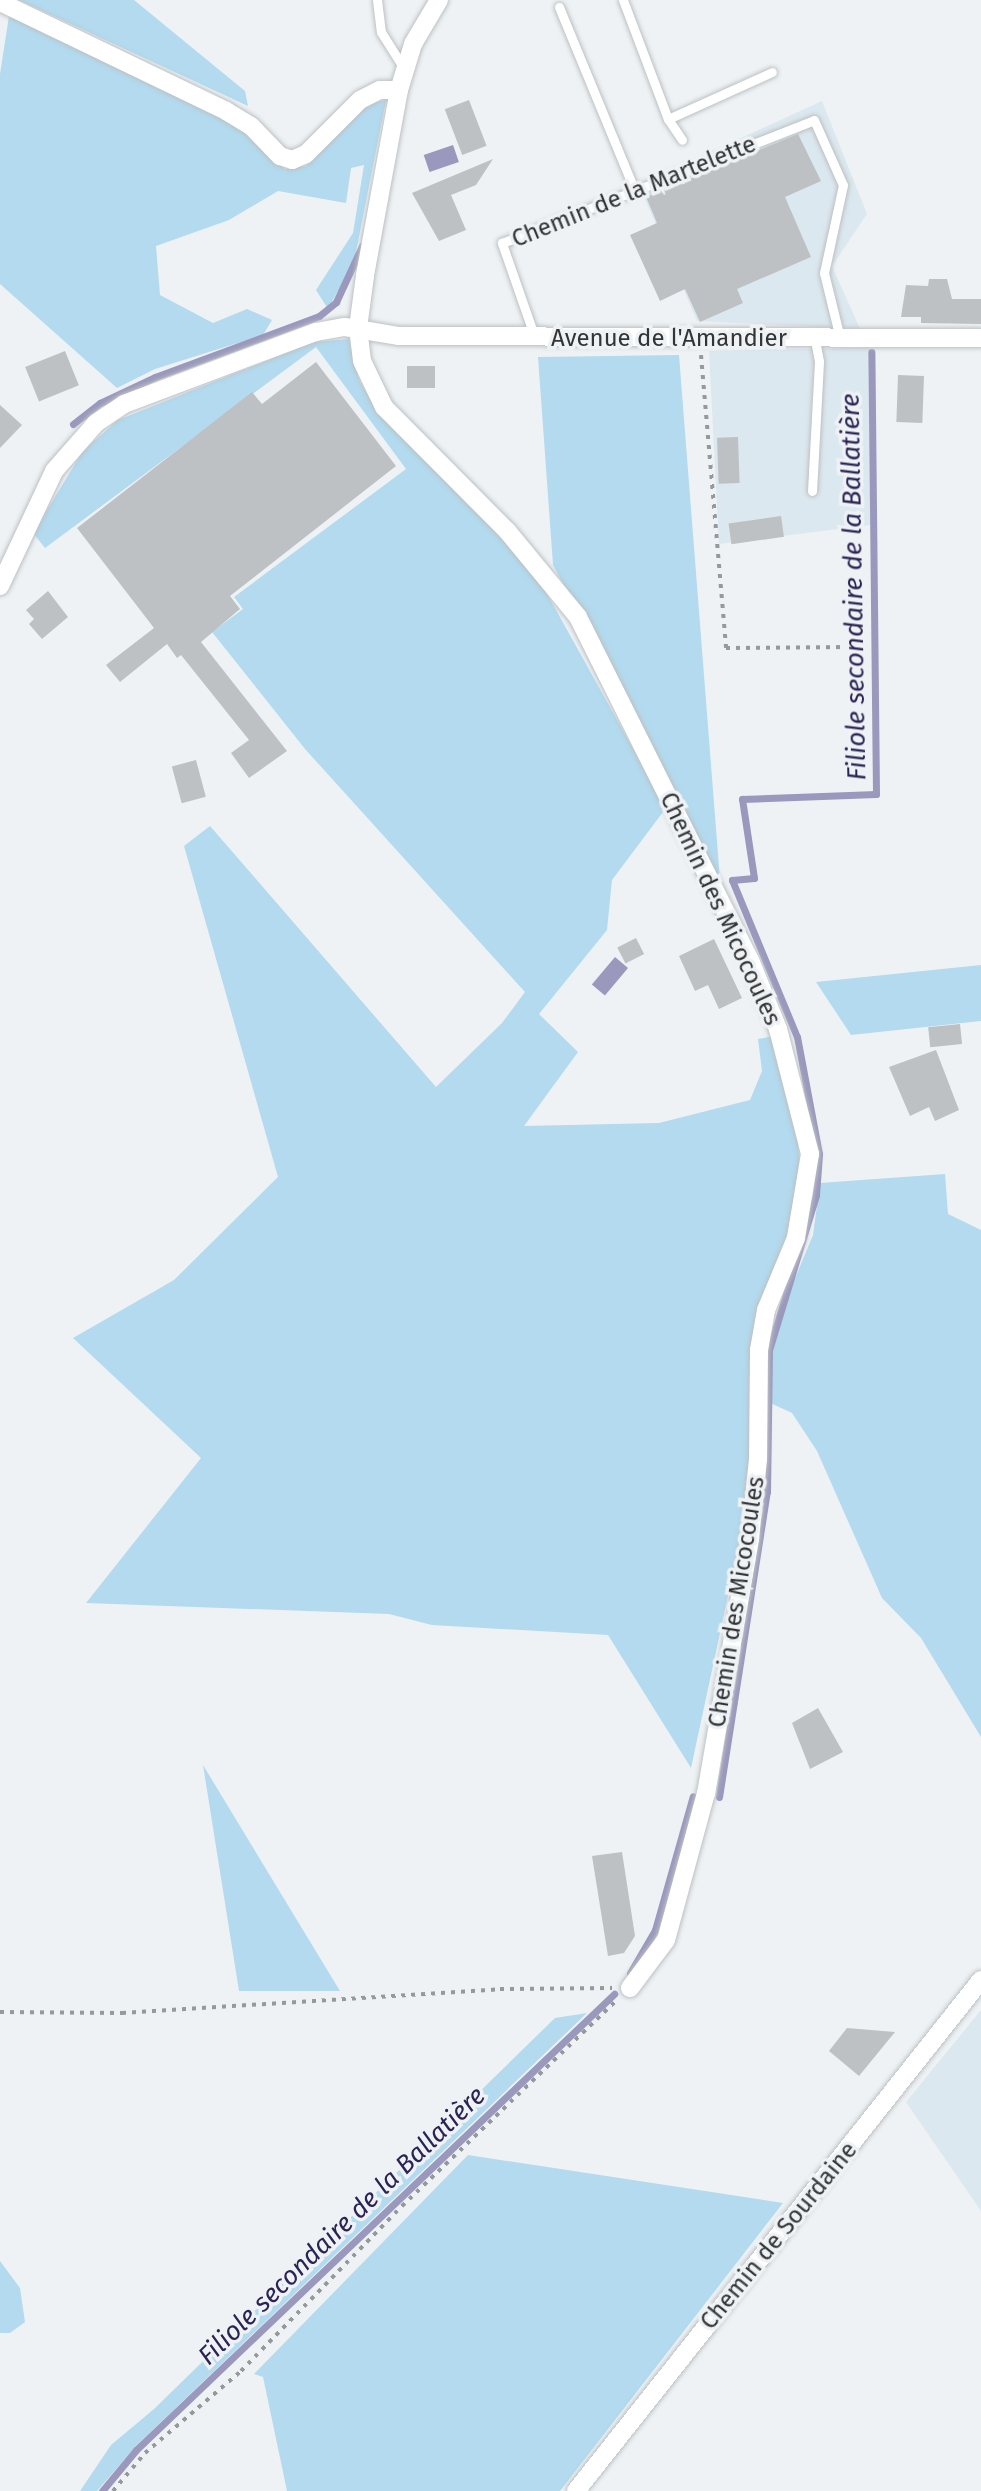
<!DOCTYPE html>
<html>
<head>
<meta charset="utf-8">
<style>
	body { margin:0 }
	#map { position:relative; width:981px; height:2491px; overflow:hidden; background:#eef2f5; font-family:"Fira Sans",sans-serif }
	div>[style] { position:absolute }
	.built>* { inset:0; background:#dce8ef }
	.green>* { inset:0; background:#b3daef }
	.water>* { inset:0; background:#9a98bd; transform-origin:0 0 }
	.stream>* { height:7px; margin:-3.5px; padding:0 3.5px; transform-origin:3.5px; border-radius:3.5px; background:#9a98bd }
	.building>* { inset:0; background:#bec1c4; transform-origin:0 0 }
	.path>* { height:4px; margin-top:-2px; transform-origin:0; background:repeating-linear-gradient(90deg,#96999b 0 4px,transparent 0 10px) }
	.roads { filter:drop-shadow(0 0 2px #bcc1c3) drop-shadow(0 0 2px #bcc1c3) }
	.lane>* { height:9px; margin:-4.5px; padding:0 4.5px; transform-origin:4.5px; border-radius:4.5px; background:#fff }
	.street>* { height:18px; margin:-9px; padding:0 9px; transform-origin:9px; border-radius:9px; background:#fff }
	span { translate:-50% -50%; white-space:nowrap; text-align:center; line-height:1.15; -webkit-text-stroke:7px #eef2f5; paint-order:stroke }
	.street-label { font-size:24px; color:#333435 }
	.water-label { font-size:26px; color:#2a2353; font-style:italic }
</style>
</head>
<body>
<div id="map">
	<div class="built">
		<i style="clip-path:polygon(822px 101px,867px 214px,832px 266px,860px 329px,697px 321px,639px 185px)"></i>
		<i style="clip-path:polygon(870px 348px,870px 525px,719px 544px,709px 351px)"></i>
		<i style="clip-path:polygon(981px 2010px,981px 2211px,906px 2102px)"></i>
	</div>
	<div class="green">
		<i style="clip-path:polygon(19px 0,134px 0,245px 91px,248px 106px)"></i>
		<i style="clip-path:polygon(9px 16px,238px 126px,285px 169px,306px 166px,364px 105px,386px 100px,354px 262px,328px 309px,316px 290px,353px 233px,364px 165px,351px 168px,346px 203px,278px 191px,229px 220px,156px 246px,160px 295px,213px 323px,247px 309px,272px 320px,263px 335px,155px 369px,117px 388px,0 284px,0 74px)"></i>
		<i style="clip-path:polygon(349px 339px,360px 382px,379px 413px,437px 466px,536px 574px,666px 808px,612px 880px,607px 930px,539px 1014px,578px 1052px,524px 1126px,659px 1123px,750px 1100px,762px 1071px,758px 1039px,775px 1036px,796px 1120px,800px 1165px,788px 1231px,773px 1281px,749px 1498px,691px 1768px,608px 1635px,432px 1625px,389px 1614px,86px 1603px,201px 1458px,73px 1338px,174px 1280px,278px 1177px,184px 846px,210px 826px,436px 1087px,502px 1023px,525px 992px,305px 749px,212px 632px,243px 609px,234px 597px,406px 469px,316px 347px,45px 548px,33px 533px,83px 451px,118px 420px,314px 342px)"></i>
		<i style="clip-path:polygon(679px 355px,720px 880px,553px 565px,538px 357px)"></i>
		<i style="clip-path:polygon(981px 965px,981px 1021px,851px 1035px,816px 982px)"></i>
		<i style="clip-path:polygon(945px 1174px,948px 1214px,981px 1230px,981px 1737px,921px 1638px,882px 1598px,817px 1451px,792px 1413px,766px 1401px,777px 1322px,813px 1235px,820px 1183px)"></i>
		<i style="clip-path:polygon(203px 1765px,340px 1991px,239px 1991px)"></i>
		<i style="clip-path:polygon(587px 2013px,136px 2446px,97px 2491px,80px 2491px,111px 2445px,154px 2409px,555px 2018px)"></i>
		<i style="clip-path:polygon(468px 2155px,783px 2203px,560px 2491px,287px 2491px,263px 2377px,254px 2374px)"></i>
		<i style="clip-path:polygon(0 2261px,20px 2288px,25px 2322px,10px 2333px,0 2333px)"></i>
	</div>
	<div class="water">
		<i style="left:453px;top:145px;width:18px;height:31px;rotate:71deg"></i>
		<i style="left:615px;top:957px;width:17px;height:36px;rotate:40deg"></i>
	</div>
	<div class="stream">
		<i style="left:73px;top:424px;width:34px;rotate:-38deg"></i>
		<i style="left:100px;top:403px;width:61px;rotate:-25.3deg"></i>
		<i style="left:155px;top:377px;width:175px;rotate:-20.4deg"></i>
		<i style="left:319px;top:316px;width:22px;rotate:-39deg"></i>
		<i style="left:336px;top:302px;width:62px;rotate:-65.1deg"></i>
		<i style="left:719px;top:1797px;width:309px;rotate:-81.1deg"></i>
		<i style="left:767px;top:1492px;width:142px;rotate:-89.2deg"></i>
		<i style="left:769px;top:1350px;width:162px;rotate:-73.1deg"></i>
		<i style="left:816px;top:1195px;width:41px;rotate:-85.8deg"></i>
		<i style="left:819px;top:1154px;width:119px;rotate:-100.6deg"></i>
		<i style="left:797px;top:1037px;width:170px;rotate:-112.5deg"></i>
		<i style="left:732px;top:880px;width:22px;rotate:-5deg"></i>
		<i style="left:754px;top:878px;width:80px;rotate:-98.6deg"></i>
		<i style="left:742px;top:799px;width:134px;rotate:-2.1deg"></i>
		<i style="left:876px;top:794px;width:442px;rotate:-90.6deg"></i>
		<i style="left:630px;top:1973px;width:50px;rotate:-59.8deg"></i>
		<i style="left:655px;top:1930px;width:139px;rotate:-74.2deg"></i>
		<i style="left:102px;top:2491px;width:53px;rotate:-50.3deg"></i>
		<i style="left:136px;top:2450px;width:661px;rotate:-43.65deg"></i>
	</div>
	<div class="building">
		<i style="left:469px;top:100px;width:49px;height:26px;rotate:69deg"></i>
		<i style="clip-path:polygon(798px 134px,821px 181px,785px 197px,811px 257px,737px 289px,743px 303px,700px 322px,685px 289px,660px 301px,630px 235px,657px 223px,646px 197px)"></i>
		<i style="clip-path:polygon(493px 159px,476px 185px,451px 195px,466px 230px,439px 241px,412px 193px)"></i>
		<i style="clip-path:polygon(929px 279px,947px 279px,952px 299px,981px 299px,981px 324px,921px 323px,921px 317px,901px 317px,906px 285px,928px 286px)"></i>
		<i style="left:65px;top:351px;width:37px;height:43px;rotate:68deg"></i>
		<i style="clip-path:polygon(316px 362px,396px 466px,230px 596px,240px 609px,201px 642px,287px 751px,249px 778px,231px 753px,249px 740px,181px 655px,177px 658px,167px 644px,120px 682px,106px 665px,154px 628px,77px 528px,252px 392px,262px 404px)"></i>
		<i style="left:407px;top:366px;width:28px;height:22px"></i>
		<i style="left:898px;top:375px;width:26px;height:47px;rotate:2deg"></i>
		<i style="clip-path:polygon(0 405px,22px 425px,0 448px)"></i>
		<i style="left:738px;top:437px;width:46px;height:21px;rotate:88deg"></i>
		<i style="left:781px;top:516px;width:21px;height:53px;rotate:82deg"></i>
		<i style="clip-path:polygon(48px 591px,68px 617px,42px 639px,29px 624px,34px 619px,26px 610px)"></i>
		<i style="left:196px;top:760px;width:38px;height:25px;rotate:75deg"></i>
		<i style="left:636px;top:938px;width:18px;height:21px;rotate:63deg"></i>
		<i style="clip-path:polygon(714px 939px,742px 998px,719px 1009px,708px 985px,695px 991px,679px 956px)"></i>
		<i style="left:960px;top:1024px;width:20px;height:32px;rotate:84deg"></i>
		<i style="clip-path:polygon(936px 1050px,959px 1110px,935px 1121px,929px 1107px,910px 1116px,889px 1067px)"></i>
		<i style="clip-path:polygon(818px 1708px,843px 1752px,810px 1769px,792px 1723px)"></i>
		<i style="clip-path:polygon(622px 1852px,635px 1936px,624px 1953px,608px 1956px,592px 1856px)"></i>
		<i style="clip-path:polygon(847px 2028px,895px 2032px,859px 2076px,829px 2051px)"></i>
	</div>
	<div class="path">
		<i style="left:701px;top:355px;width:294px;rotate:85.1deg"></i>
		<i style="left:726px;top:648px;width:127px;rotate:-0.5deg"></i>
		<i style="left:0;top:2012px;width:122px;rotate:0.5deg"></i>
		<i style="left:122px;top:2013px;width:379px;rotate:-3.6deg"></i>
		<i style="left:500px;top:1989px;width:112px;rotate:-0.5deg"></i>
		<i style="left:113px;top:2491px;width:50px;rotate:-49.9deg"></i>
		<i style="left:145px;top:2453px;width:126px;rotate:-40.5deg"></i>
		<i style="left:241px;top:2371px;width:231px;rotate:-45.7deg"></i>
		<i style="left:402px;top:2206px;width:298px;rotate:-43.8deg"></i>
	</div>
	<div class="roads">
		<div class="lane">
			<i style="left:377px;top:0;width:32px;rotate:83deg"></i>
			<i style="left:381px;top:32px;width:45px;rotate:57.7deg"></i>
			<i style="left:623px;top:0;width:127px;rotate:69.3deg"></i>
			<i style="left:668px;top:119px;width:25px;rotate:56deg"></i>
			<i style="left:559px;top:7px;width:199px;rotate:67.6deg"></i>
			<i style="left:668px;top:119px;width:114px;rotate:-24.3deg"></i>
			<i style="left:535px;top:338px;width:101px;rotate:-109.2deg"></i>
			<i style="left:502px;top:243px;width:335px;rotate:-21.5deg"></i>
			<i style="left:814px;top:120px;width:71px;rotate:66deg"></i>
			<i style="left:843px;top:185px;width:90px;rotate:102.2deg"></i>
			<i style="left:824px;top:273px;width:67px;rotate:76.2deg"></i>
			<i style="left:812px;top:491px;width:130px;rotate:-86.9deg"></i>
			<i style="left:819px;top:361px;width:21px;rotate:-101deg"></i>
		</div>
		<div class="street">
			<i style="left:439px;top:0;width:51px;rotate:120.6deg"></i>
			<i style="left:413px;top:44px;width:48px;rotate:106.9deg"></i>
			<i style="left:399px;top:90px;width:189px;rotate:100.4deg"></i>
			<i style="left:365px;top:276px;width:52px;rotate:97.7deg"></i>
			<i style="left:358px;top:328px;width:33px;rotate:83deg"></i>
			<i style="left:362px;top:361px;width:51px;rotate:64.4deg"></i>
			<i style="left:384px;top:407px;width:176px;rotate:45.2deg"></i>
			<i style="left:508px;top:532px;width:110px;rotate:50.5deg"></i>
			<i style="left:578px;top:617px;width:384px;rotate:63.4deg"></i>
			<i style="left:750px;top:960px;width:74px;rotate:67.9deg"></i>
			<i style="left:778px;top:1029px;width:129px;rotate:75.6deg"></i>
			<i style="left:810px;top:1154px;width:85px;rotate:99.5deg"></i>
			<i style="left:796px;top:1238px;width:78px;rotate:112.6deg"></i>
			<i style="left:766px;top:1310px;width:41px;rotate:99.9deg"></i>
			<i style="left:759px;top:1350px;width:109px;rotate:90.5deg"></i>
			<i style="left:758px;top:1459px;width:80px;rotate:95.7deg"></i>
			<i style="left:750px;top:1539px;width:258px;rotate:99.8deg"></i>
			<i style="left:706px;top:1793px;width:152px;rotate:105.2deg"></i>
			<i style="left:666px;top:1940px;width:60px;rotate:126.9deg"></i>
			<i style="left:0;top:2px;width:251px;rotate:25.7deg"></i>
			<i style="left:226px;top:111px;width:29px;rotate:31deg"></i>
			<i style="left:251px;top:126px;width:42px;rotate:46deg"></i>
			<i style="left:280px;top:156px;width:13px;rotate:18deg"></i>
			<i style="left:292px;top:160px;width:15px;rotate:-23deg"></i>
			<i style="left:306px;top:154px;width:76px;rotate:-45deg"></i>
			<i style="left:360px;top:100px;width:22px;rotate:-27deg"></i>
			<i style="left:380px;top:90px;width:19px"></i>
			<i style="left:0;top:586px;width:127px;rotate:-64.8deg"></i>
			<i style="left:54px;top:471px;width:64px;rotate:-48.8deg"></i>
			<i style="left:96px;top:423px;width:34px;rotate:-34deg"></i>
			<i style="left:124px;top:404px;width:205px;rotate:-20.6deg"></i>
			<i style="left:316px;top:332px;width:29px;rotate:-10deg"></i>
			<i style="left:345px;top:327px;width:55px;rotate:9.5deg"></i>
			<i style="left:399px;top:336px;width:582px;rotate:0.2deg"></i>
			<i style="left:576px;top:2491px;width:652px;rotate:-51.6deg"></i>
		</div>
	</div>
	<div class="street-label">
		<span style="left:634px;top:192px;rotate:-22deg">Chemin de la Martelette</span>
		<span style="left:669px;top:339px">Avenue de l'Amandier</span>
		<span style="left:720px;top:909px;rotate:65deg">Chemin des Micocoules</span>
		<span style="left:737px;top:1602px;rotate:-81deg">Chemin des Micocoules</span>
		<span style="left:779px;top:2236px;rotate:-51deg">Chemin de Sourdaine</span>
	</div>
	<div class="water-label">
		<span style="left:854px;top:587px;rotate:-91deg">Filiole secondaire de la Ballatière</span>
		<span style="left:342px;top:2226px;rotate:-44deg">Filiole secondaire de la Ballatière</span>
	</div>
</div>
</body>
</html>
